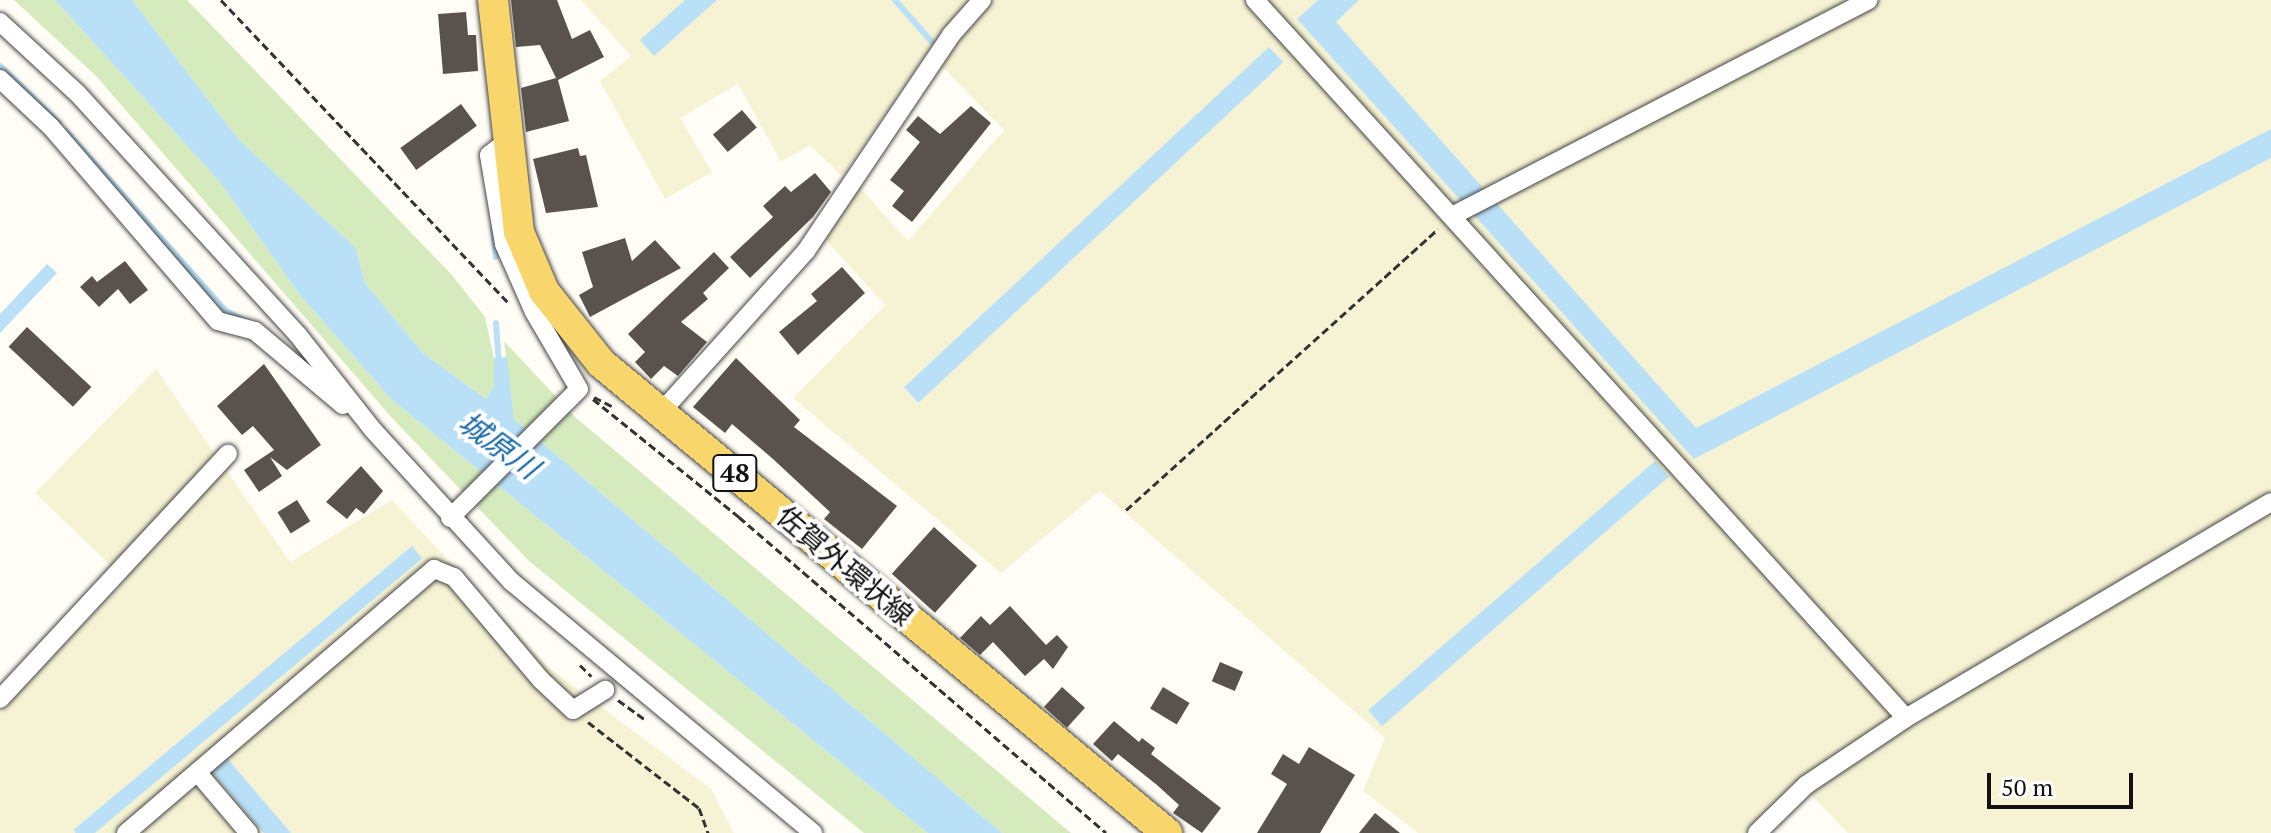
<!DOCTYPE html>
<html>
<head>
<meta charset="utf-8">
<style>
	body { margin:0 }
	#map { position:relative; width:2271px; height:833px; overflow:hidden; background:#fffdf5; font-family:"PT Serif","Noto Sans JP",serif }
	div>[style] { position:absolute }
	.farmland>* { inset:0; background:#f6f3d4 }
	.green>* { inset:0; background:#d5ebbd }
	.water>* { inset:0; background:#b9e0f7; transform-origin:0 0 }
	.stream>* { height:6px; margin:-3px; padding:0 3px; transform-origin:3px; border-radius:3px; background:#b9e0f7 }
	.building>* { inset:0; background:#5a524d; transform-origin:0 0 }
	.path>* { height:3px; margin-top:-1.5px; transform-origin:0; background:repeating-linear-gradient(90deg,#333 0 8px,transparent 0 12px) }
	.roads { filter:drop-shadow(0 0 2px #444) drop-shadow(0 0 2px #444) }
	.minor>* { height:18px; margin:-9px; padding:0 9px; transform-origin:9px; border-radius:9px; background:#fff }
	.primary>* { height:30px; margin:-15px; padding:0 15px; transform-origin:15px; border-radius:15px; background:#f9d66b }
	span { translate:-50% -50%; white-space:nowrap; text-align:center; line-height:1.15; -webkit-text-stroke:8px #fff; paint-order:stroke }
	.shield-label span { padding:2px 6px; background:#fff; border:2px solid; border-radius:6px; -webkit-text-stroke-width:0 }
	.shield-label { font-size:26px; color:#111; font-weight:700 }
	.street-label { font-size:28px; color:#111 }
	.water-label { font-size:30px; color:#1768a6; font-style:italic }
	.scale { position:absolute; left:1987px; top:773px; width:146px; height:36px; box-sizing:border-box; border:4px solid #111; border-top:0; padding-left:10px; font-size:24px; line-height:28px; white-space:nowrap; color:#111; -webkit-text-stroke:6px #fff; paint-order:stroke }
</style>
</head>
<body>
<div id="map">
	<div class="farmland">
		<i style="clip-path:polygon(581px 0,2271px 0,2271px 833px,1848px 833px,1810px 794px,1771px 833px,1418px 833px,1363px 791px,1385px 738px,1100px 491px,1001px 573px,793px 398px,885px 305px,825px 239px,860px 188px,908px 241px,1004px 130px,928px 52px,842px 176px,810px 145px,781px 162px,738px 84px,680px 118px,712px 172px,665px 199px,600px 81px,631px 56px)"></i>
		<i style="clip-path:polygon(156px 369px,290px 562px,392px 500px,548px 667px,711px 789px,734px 833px,0 833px,0 713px,126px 580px,35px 493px)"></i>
	</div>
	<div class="green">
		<i style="clip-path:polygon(14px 0,55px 0,219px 181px,299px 294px,392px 400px,928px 833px,864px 833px,529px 561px,392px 418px,97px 77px)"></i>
		<i style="clip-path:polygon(132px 0,187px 0,451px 274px,485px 317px,494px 358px,494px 386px,486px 399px,423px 353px,365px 283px,356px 248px,239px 140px)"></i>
		<i style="clip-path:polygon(504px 341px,575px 417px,1071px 833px,1002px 833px,514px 419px)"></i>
	</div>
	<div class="water">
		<i style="clip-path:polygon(55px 0,132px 0,239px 140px,356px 248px,365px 283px,423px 353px,486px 399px,494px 386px,494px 358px,507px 357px,514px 419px,1002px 833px,928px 833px,392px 400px,299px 294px,219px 181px)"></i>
		<i style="clip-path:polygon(685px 0,717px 0,654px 56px,640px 40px)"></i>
		<i style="clip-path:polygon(1318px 0,1359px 0,1336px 22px,1696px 428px,2271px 129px,2271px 158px,1694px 459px,1297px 19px)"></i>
		<i style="left:1269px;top:47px;width:21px;height:499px;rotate:47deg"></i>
		<i style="clip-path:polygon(47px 264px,57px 273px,0 333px,0 314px)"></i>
		<i style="left:1655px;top:461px;width:21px;height:380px;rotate:49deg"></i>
		<i style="left:412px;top:546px;width:16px;height:442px;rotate:50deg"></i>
		<i style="clip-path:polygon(227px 758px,291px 833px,264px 833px,211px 771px)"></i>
	</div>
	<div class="stream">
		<i style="left:895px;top:0;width:56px;rotate:48.6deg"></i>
		<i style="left:0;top:66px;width:82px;rotate:44deg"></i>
		<i style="left:66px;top:131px;width:241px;rotate:48.4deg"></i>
		<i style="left:226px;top:311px;width:20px;rotate:27deg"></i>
		<i style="left:493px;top:229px;width:28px;rotate:84deg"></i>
		<i style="left:496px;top:323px;width:42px;rotate:85.9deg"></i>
	</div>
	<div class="building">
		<i style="clip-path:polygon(511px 0,557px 0,572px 39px,590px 30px,604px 57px,558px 80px,569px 121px,526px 132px,521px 88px,556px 78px,540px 45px,516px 47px)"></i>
		<i style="clip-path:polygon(466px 12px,468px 35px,476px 35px,478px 71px,443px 74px,438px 14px)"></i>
		<i style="left:461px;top:104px;width:27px;height:75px;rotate:54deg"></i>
		<i style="clip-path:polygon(971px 106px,991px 123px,912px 222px,892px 206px,904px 191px,890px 180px,920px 142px,906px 130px,918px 116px,940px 134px)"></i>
		<i style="left:742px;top:110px;width:23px;height:38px;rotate:50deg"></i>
		<i style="clip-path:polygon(578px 148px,580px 156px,586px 155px,598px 207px,546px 213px,533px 159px)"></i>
		<i style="clip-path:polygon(815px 173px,831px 192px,813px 217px,750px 278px,730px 257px,773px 217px,763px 206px,785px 186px,791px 192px)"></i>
		<i style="clip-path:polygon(625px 238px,632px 261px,655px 240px,681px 268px,590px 317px,579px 295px,593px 287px,582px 252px)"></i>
		<i style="clip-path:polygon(714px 252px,729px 268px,703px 293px,708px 299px,681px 322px,707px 342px,678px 376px,664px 366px,651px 379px,635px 362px,645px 352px,628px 334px)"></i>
		<i style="clip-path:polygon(125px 261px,148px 290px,130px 304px,118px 289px,99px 307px,80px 287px,92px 276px,97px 282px)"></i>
		<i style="clip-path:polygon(842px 267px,865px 293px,798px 355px,779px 332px,817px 301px,811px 294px)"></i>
		<i style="left:27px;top:327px;width:88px;height:27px;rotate:43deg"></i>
		<i style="clip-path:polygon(736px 358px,800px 420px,794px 427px,897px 506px,862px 549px,824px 519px,830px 512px,773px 459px,732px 424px,725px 433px,693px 407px)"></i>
		<i style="clip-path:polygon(264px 364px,321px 445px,287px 470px,270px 457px,282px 476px,259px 492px,244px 470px,274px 450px,253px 426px,242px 435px,217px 406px)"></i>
		<i style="clip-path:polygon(361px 466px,383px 491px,364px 514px,356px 508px,347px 519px,326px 502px)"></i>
		<i style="left:297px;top:500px;width:25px;height:23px;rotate:58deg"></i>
		<i style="left:934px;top:527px;width:58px;height:63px;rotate:42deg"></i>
		<i style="clip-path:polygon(1010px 606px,1046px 645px,1057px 635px,1068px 647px,1053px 669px,1044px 659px,1025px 676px,993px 642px,980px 655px,960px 638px,981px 616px,990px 625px)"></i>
		<i style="left:1220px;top:662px;width:25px;height:21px;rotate:23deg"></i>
		<i style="left:1062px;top:687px;width:31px;height:27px;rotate:42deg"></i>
		<i style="left:1163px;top:687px;width:31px;height:25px;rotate:31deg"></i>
		<i style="clip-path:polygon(1114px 721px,1139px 742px,1142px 738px,1155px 748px,1151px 754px,1221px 808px,1202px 833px,1173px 813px,1179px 805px,1157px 785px,1118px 754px,1112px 761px,1093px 744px)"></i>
		<i style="clip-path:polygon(1309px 747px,1355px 775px,1320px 833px,1257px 833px,1287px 784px,1271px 774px,1283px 754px,1299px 764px)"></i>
		<i style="clip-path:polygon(1375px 813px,1400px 833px,1359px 833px)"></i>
	</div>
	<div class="path">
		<i style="left:221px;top:0;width:419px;rotate:46.5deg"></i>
		<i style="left:594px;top:397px;width:20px;rotate:27deg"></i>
		<i style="left:593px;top:399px;width:188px;rotate:38.9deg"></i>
		<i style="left:739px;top:517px;width:484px;rotate:40.7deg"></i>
		<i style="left:1126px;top:510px;width:420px;rotate:-42deg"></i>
		<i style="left:580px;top:665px;width:16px;rotate:45deg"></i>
		<i style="left:618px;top:700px;width:32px;rotate:36deg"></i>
		<i style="left:588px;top:722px;width:140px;rotate:37.8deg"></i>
		<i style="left:699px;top:808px;width:27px;rotate:70deg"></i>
	</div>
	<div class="roads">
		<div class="minor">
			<i style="left:1255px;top:0;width:969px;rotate:47.8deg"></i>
			<i style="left:0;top:22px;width:106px;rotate:42.7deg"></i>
			<i style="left:78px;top:94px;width:326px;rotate:47.6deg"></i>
			<i style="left:298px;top:335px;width:121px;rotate:51.7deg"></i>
			<i style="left:373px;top:430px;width:206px;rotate:47.6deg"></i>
			<i style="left:512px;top:582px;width:392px;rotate:39.8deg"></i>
			<i style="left:0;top:79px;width:70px;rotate:43.3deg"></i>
			<i style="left:51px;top:127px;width:256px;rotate:49.3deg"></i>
			<i style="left:218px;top:321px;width:38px;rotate:15deg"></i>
			<i style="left:255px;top:331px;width:115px;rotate:40.1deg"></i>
			<i style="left:1452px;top:216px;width:469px;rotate:-27.4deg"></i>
			<i style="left:662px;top:411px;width:215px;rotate:-48deg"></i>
			<i style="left:806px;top:251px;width:260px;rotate:-56.1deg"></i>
			<i style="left:951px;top:35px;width:47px;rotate:-48.5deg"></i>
			<i style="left:450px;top:518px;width:182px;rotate:-45deg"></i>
			<i style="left:579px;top:389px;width:89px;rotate:-120.3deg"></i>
			<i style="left:534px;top:312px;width:74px;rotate:-113.8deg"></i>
			<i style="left:504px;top:244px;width:90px;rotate:-99.6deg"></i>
			<i style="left:489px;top:155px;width:20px;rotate:-37deg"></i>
			<i style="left:0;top:699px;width:335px;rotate:-47.1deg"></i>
			<i style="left:197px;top:772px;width:80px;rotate:49.6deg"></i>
			<i style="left:126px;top:833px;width:406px;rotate:-40.6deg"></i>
			<i style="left:434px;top:569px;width:22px;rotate:22deg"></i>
			<i style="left:454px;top:577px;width:135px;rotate:49.8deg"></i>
			<i style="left:541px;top:680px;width:44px;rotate:43.2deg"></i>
			<i style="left:573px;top:710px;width:38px;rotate:-32deg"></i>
			<i style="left:1757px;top:833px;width:69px;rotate:-44.4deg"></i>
			<i style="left:1806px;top:785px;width:120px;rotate:-33.8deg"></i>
			<i style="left:1906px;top:718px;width:424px;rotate:-30.6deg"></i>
		</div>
		<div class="primary">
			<i style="left:493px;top:0;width:233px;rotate:83.6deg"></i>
			<i style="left:519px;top:232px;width:64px;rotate:67deg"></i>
			<i style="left:544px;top:291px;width:92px;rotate:51.6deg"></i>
			<i style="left:601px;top:363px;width:736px;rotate:39.71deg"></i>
		</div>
	</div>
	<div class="shield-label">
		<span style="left:735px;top:473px">48</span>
	</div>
	<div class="street-label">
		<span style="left:845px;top:566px;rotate:40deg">佐賀外環状線</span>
	</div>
	<div class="water-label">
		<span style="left:499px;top:445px;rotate:36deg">城原川</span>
	</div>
	<div class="scale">50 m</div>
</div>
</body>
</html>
